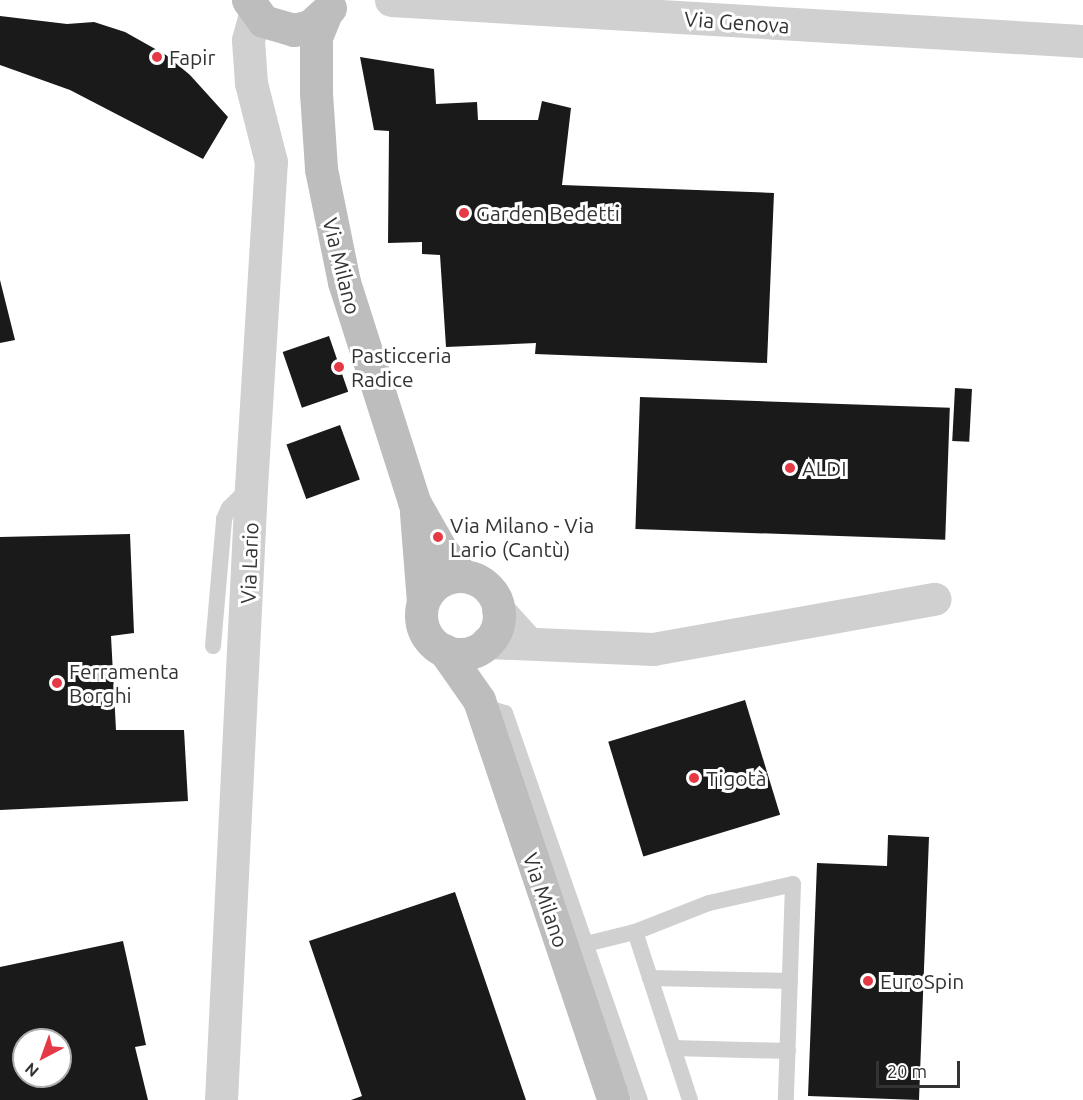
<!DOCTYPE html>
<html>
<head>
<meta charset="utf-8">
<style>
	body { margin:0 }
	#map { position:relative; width:1083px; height:1100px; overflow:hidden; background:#fff; font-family:Ubuntu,sans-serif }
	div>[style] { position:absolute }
	.building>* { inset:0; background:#1a1a1a; transform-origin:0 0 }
	.lane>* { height:16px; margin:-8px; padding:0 8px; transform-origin:8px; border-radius:8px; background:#d0d0d0 }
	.street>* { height:33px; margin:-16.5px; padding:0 16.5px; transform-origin:16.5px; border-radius:16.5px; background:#d0d0d0 }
	.secondary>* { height:33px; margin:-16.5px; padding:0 16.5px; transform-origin:16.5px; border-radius:16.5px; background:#bdbdbd }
	.secondary>.ring { margin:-16.5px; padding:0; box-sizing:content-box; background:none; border:33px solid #bdbdbd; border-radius:50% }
	.dots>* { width:16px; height:16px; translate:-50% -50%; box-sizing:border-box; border:3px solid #fff; border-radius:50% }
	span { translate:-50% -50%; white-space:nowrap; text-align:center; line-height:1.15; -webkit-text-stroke:6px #fff; paint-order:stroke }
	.street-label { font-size:21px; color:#333 }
	.poi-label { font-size:21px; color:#333 }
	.left { translate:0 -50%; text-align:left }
	.north { position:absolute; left:12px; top:1028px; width:60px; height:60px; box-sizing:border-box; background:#fff; border:2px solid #adadad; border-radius:50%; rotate:221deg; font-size:16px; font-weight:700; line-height:24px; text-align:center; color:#333 }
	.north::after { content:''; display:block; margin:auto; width:21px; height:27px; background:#e63946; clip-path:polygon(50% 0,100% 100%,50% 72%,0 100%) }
	.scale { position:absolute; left:876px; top:1061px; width:84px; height:27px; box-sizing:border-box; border:3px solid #333; border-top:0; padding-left:8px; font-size:18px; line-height:21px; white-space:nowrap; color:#333; -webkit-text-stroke:4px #fff; paint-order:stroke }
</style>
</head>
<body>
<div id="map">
	<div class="building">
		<i style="clip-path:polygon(0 16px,67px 24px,94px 22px,125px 32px,166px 55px,190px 75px,228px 117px,203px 159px,70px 90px,0 65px)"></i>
		<i style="clip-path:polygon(360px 57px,434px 69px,436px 104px,477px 102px,478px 120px,538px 120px,542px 101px,571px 108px,562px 185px,774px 193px,767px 363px,535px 354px,536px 343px,446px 347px,440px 255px,422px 254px,422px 242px,388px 243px,389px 131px,374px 130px)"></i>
		<i style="clip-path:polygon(0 280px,15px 340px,0 343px)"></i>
		<i style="left:329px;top:336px;width:59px;height:49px;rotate:71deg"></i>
		<i style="left:955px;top:388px;width:17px;height:53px;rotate:3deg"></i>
		<i style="left:640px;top:397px;width:310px;height:132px;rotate:2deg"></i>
		<i style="left:340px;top:425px;width:58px;height:57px;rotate:70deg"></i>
		<i style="clip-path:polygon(130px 534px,134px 633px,111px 636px,116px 730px,184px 730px,188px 801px,0 810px,0 537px)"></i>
		<i style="left:745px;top:700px;width:120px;height:143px;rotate:73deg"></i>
		<i style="clip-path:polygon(888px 835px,929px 837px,919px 1100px,808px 1096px,817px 863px,887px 866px)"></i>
		<i style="clip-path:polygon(455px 892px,526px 1100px,351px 1100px,362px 1096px,309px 941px)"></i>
		<i style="clip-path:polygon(evenodd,123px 941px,146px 1045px,135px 1047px,148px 1100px,0 1100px,0 967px,123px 941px,24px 1040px,60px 1040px,60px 1076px,24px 1076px,24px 1040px)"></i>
	</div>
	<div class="lane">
		<i style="left:213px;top:646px;width:127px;rotate:-85deg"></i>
		<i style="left:224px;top:519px;width:12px;rotate:-66deg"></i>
		<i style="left:229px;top:508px;width:30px;rotate:-45deg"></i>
		<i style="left:480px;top:705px;width:26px;rotate:18deg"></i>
		<i style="left:505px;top:713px;width:410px;rotate:70.8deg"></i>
		<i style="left:586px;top:944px;width:50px;rotate:-13.8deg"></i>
		<i style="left:650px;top:978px;width:140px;rotate:1.2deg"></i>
		<i style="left:673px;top:1048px;width:115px;rotate:1.5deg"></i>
		<i style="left:690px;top:1100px;width:177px;rotate:-108.1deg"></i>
		<i style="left:635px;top:932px;width:79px;rotate:-21.4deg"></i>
		<i style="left:709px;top:903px;width:86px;rotate:-12.7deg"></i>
		<i style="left:793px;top:884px;width:216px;rotate:91.9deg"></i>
	</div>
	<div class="street">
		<i style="left:391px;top:0;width:693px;rotate:3.39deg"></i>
		<i style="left:498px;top:610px;width:42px;rotate:47.9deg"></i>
		<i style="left:487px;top:642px;width:166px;rotate:2.4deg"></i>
		<i style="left:653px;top:649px;width:286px;rotate:-10.1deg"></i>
		<i style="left:221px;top:1100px;width:614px;rotate:-87.2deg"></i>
		<i style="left:251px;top:487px;width:326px;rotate:-86.5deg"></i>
		<i style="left:271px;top:162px;width:81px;rotate:-104.2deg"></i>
		<i style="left:251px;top:83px;width:43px;rotate:-94deg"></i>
		<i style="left:248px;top:40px;width:28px;rotate:-75deg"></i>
	</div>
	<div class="secondary">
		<i style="left:248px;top:0;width:26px;rotate:54deg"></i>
		<i style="left:263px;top:21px;width:32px;rotate:16deg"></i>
		<i style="left:294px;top:30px;width:16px;rotate:-14deg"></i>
		<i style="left:310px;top:26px;width:27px;rotate:-42deg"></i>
		<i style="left:325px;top:15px;width:24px;rotate:112deg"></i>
		<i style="left:316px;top:37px;width:56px;rotate:90deg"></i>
		<i style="left:316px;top:93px;width:76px;rotate:86.2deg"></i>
		<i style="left:321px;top:169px;width:115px;rotate:78.5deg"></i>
		<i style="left:344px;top:282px;width:231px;rotate:72.3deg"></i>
		<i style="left:414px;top:502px;width:56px;rotate:60.3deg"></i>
		<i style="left:442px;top:551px;width:32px;rotate:51deg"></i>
		<i style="left:416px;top:513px;width:88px;rotate:85.5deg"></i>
		<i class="ring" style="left:421px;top:576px;width:45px;height:45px"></i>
		<i style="left:444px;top:650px;width:61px;rotate:55deg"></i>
		<i style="left:479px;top:700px;width:422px;rotate:71.4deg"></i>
	</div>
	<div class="dots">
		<i style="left:157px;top:57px;background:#e63946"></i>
		<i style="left:464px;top:213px;background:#e63946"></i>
		<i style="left:339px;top:367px;background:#e63946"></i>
		<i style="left:790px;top:468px;background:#e63946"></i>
		<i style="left:438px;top:537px;background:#e63946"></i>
		<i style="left:57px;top:683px;background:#e63946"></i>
		<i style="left:694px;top:778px;background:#e63946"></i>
		<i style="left:868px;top:981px;background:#e63946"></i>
	</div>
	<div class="street-label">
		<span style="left:737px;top:22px;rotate:4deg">Via Genova</span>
		<span style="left:342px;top:266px;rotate:76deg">Via Milano</span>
		<span style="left:249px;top:563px;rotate:-88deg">Via Lario</span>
		<span style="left:546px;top:900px;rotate:71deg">Via Milano</span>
	</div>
	<div class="poi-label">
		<span class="left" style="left:169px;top:57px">Fapir</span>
		<span class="left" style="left:476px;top:213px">Garden Bedetti</span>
		<span class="left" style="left:351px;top:367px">Pasticceria<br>Radice</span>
		<span class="left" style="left:802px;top:468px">ALDI</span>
		<span class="left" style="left:450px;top:537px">Via Milano - Via<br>Lario (Cantù)</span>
		<span class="left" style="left:69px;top:683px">Ferramenta<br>Borghi</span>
		<span class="left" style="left:706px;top:778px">Tigotà</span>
		<span class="left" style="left:880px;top:981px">EuroSpin</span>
	</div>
	<div class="north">N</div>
	<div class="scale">20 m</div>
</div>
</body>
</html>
